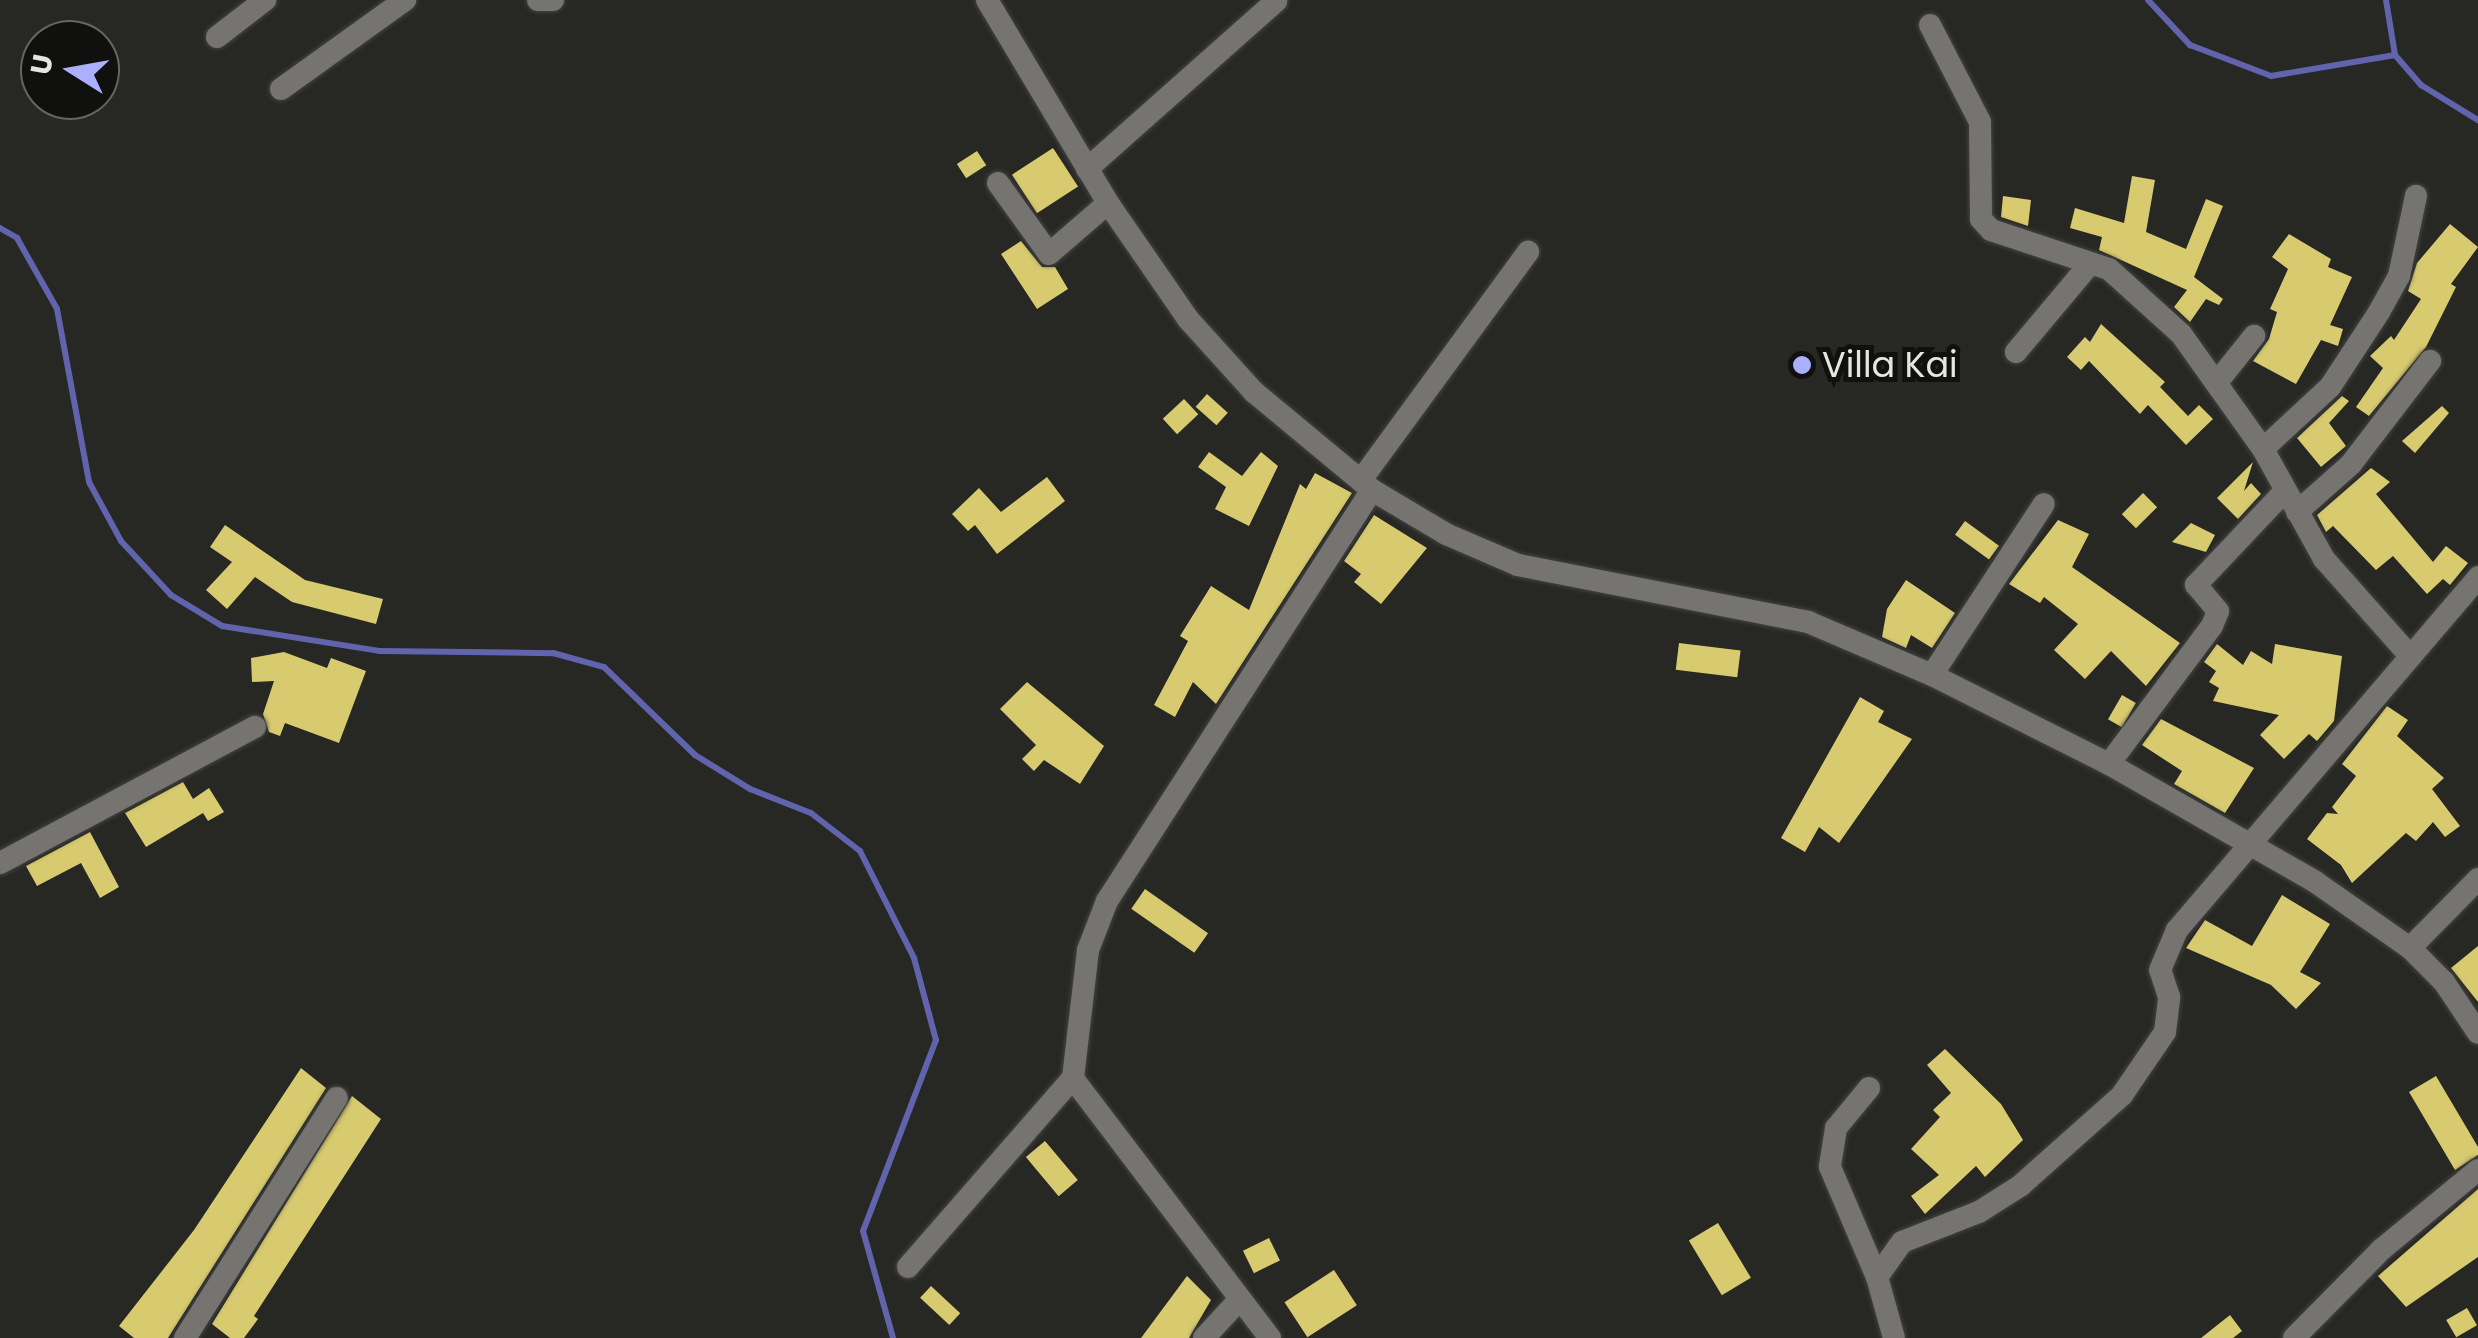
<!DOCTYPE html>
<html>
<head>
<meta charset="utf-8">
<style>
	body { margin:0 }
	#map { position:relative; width:2478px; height:1338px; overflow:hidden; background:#272724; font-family:Poppins,sans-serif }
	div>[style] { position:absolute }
	.stream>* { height:6px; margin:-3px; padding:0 3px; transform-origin:3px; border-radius:3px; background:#6164ad }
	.building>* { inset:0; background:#d7ca6f; transform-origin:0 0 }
	.roads { filter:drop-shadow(0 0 2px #434340) drop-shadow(0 0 2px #434340) }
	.minor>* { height:22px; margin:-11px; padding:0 11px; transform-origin:11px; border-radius:11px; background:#757471 }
	.dots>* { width:28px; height:28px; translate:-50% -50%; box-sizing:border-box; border:5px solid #10100f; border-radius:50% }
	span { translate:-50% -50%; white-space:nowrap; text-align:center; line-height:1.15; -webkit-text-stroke:10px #10100f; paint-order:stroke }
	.poi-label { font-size:35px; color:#e5e5e3 }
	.left { translate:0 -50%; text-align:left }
	.north { position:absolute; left:20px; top:20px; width:100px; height:100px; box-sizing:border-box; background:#10100f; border:2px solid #656564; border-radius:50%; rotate:281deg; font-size:28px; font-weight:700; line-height:40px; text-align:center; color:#e5e5e3 }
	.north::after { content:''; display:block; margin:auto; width:35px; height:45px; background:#aab0fc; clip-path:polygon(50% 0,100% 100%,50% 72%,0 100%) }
</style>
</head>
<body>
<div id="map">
	<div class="stream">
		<i style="left:2148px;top:0;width:62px;rotate:47deg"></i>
		<i style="left:2190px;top:45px;width:87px;rotate:20.9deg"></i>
		<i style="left:2271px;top:76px;width:126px;rotate:-9.6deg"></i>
		<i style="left:2386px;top:0;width:56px;rotate:80.7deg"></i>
		<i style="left:2395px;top:55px;width:40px;rotate:49deg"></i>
		<i style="left:2421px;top:85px;width:67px;rotate:31.6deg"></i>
		<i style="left:0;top:228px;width:20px;rotate:30deg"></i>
		<i style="left:17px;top:238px;width:81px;rotate:60.6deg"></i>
		<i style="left:57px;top:309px;width:176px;rotate:79.5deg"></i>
		<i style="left:89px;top:482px;width:67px;rotate:61.5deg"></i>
		<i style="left:121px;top:541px;width:74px;rotate:47.2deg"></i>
		<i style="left:171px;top:595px;width:60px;rotate:31.3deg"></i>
		<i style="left:222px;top:626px;width:159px;rotate:9deg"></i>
		<i style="left:379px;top:651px;width:174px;rotate:0.7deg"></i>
		<i style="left:553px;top:653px;width:53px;rotate:15.4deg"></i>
		<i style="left:604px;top:667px;width:127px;rotate:44deg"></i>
		<i style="left:695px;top:755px;width:65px;rotate:31.7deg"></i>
		<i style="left:750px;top:789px;width:66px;rotate:21.5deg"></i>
		<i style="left:811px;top:813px;width:62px;rotate:37.8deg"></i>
		<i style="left:860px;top:851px;width:120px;rotate:63.2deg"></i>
		<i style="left:914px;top:958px;width:85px;rotate:75deg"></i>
		<i style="left:936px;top:1040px;width:204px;rotate:110.9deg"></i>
		<i style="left:863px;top:1231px;width:111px;rotate:74.3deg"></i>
	</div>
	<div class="building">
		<i style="left:1053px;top:148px;width:46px;height:49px;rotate:57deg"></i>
		<i style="left:977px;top:151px;width:17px;height:24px;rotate:57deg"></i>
		<i style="clip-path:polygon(2132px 176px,2155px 180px,2146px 232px,2186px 249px,2206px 199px,2223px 206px,2194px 277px,2223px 299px,2219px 305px,2206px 299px,2190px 322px,2174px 307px,2187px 290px,2099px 250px,2102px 237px,2070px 228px,2075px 208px,2124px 223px)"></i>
		<i style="clip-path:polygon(2003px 196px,2031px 200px,2028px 226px,2001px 217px)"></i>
		<i style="clip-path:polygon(2450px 224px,2478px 247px,2451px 284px,2456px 287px,2426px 347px,2369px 416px,2356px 407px,2383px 368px,2370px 356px,2391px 336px,2394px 340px,2421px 299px,2408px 291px,2417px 263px)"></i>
		<i style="clip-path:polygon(2289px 234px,2331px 259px,2328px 267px,2352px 277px,2330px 325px,2343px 329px,2338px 346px,2321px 340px,2296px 384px,2253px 361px,2269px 339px,2277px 312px,2270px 309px,2288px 269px,2272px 257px)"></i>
		<i style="clip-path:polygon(1021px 241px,1042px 267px,1055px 267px,1068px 289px,1037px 309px,1001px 254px)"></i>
		<i style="clip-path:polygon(2101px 324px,2165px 382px,2160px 387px,2188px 416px,2199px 405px,2213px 419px,2186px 445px,2148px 405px,2140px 414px,2089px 361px,2081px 370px,2067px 357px,2085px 337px,2090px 342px)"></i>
		<i style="left:1207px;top:394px;width:28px;height:17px;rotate:42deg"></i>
		<i style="clip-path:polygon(2342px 396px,2349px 401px,2329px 423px,2346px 446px,2321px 467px,2297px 438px)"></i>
		<i style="left:1184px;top:399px;width:21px;height:29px;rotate:47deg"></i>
		<i style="clip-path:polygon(2442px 406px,2449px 413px,2415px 453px,2402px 441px)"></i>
		<i style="clip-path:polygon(1209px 452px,1242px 476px,1261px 452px,1278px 466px,1249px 526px,1215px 509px,1226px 487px,1198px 467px)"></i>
		<i style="clip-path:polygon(2253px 462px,2244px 491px,2251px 483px,2261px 494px,2238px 519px,2217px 498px)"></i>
		<i style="clip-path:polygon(2371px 468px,2390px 482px,2376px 494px,2433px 562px,2446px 546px,2468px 563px,2450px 585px,2443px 579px,2427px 594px,2393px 556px,2376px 570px,2333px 526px,2326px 532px,2317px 515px)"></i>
		<i style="clip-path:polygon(1315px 473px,1352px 493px,1216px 704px,1193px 682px,1175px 717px,1154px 705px,1188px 641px,1180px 636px,1211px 586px,1249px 610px,1300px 484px,1306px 489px)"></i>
		<i style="clip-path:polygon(1047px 477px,1065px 501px,997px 554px,975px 525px,968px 531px,952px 514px,979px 488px,1001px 512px)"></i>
		<i style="left:2143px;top:493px;width:20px;height:30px;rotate:45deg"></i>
		<i style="clip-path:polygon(1374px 515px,1427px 548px,1381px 604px,1354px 582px,1361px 574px,1344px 561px)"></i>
		<i style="clip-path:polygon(2058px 520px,2089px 534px,2072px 567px,2180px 643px,2146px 686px,2111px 651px,2085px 679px,2054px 650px,2078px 624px,2044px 597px,2040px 603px,2009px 584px)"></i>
		<i style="left:1965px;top:521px;width:42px;height:17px;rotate:36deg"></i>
		<i style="clip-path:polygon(2191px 523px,2215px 535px,2206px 552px,2172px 542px)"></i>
		<i style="clip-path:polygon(225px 525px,305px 580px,383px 599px,376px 624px,292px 602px,255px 577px,227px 609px,206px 590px,232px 562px,210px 547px)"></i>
		<i style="clip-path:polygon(1906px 580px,1955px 613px,1932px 648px,1911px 635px,1906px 648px,1882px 637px,1887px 609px)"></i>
		<i style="left:1679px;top:643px;width:62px;height:27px;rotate:7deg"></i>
		<i style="clip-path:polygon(2217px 644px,2243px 665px,2251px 651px,2272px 664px,2275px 644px,2342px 656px,2334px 721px,2317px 741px,2309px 734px,2284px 759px,2260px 735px,2279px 715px,2213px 701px,2219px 688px,2209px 682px,2216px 671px,2204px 662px)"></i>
		<i style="clip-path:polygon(284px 652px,327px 668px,331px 658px,366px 671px,339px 743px,285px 723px,280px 736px,269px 732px,263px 714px,274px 681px,252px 682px,251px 658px)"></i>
		<i style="clip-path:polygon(1027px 682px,1104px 746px,1080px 784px,1044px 760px,1034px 771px,1022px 759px,1036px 745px,1000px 709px)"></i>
		<i style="left:2122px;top:695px;width:16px;height:28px;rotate:30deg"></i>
		<i style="clip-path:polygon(1860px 697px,1884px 711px,1878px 722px,1912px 739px,1839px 843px,1819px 827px,1805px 852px,1781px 838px)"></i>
		<i style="clip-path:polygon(2387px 706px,2408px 720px,2397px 736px,2444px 778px,2432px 789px,2460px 826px,2445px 837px,2433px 822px,2416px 841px,2406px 833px,2352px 883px,2341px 865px,2307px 839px,2327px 813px,2338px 814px,2332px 807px,2356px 776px,2342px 764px)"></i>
		<i style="clip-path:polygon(2161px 719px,2254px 768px,2225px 813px,2174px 784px,2182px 771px,2142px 745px)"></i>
		<i style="clip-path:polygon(183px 782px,193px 799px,209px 788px,224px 812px,208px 821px,203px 813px,146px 847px,125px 813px)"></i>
		<i style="clip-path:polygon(90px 832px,119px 887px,100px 898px,81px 863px,37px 886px,26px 866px)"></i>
		<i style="left:1145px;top:889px;width:77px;height:24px;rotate:35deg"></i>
		<i style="clip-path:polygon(2282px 895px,2330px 924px,2300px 972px,2321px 983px,2296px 1009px,2271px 985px,2186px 948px,2205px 920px,2252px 946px)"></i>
		<i style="clip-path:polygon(2478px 946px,2478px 1002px,2451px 968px)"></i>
		<i style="clip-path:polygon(1945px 1049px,2001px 1104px,2023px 1140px,1985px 1177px,1976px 1166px,1925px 1214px,1911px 1196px,1939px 1175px,1911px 1149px,1940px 1117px,1933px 1110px,1951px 1093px,1927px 1065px)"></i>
		<i style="clip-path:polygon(301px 1068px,326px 1088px,168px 1338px,134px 1338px,119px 1326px,194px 1230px)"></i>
		<i style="clip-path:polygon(2436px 1076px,2478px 1147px,2478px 1155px,2455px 1170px,2409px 1092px)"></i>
		<i style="clip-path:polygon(352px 1096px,381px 1119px,254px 1316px,258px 1319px,244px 1338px,230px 1338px,212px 1324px)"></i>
		<i style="left:1045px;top:1141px;width:51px;height:25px;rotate:50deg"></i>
		<i style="clip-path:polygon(2478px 1189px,2478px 1257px,2406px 1307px,2378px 1276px)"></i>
		<i style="left:1718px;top:1223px;width:64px;height:34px;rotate:59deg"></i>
		<i style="left:1269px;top:1238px;width:25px;height:29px;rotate:64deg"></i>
		<i style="left:1334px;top:1270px;width:42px;height:59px;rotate:57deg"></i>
		<i style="clip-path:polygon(1187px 1276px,1211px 1300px,1189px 1338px,1141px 1338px)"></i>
		<i style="left:931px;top:1286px;width:40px;height:16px;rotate:43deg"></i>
		<i style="left:2467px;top:1308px;width:20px;height:24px;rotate:60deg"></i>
		<i style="clip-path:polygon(2230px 1315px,2242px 1331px,2233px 1338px,2201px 1338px)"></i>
	</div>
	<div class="roads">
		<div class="minor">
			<i style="left:538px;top:0;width:15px"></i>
			<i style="left:987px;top:0;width:236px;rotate:59.2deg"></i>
			<i style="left:1108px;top:203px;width:141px;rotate:55.4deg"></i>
			<i style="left:1188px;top:319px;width:98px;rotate:47.9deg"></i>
			<i style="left:1254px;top:392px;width:153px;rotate:39.7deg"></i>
			<i style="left:1372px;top:490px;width:86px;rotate:30.7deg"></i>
			<i style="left:1446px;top:534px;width:78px;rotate:23.3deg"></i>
			<i style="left:1518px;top:565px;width:296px;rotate:11.1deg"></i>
			<i style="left:1808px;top:622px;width:135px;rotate:23.1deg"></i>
			<i style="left:1932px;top:675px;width:198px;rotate:26.7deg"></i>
			<i style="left:2109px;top:764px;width:236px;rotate:29.7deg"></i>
			<i style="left:2314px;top:881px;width:117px;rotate:34.9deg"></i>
			<i style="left:2410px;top:948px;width:48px;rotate:45deg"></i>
			<i style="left:2444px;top:982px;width:61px;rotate:56.3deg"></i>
			<i style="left:1930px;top:25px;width:109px;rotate:62.7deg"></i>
			<i style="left:1980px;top:122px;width:97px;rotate:89.4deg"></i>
			<i style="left:1981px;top:219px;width:15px;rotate:48deg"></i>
			<i style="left:1991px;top:230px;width:124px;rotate:18.3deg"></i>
			<i style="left:2109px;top:269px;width:97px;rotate:42.1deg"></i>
			<i style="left:2181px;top:334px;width:141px;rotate:54.5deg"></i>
			<i style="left:2263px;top:449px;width:126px;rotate:61deg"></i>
			<i style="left:2324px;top:559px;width:130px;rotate:48.4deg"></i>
			<i style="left:217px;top:37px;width:61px;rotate:-37.6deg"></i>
			<i style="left:281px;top:89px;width:153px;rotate:-35.7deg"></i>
			<i style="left:1087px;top:169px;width:253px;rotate:-41.6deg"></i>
			<i style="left:998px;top:183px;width:87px;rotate:54.3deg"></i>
			<i style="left:1049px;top:254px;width:78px;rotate:-40.8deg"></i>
			<i style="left:2016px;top:352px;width:114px;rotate:-50deg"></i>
			<i style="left:2218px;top:381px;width:58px;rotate:-51.3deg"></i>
			<i style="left:2263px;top:449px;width:91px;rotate:-42.8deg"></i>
			<i style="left:2330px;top:387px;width:90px;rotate:-56.8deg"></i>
			<i style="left:2379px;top:312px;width:41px;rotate:-60.9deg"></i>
			<i style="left:2399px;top:276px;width:82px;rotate:-78deg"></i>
			<i style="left:1361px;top:480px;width:283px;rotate:-53.8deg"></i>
			<i style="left:2297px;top:512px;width:72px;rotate:-41.6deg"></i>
			<i style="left:2351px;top:464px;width:130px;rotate:-52.5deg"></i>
			<i style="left:1932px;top:675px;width:204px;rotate:-56.8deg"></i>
			<i style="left:2109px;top:764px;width:172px;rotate:-53.3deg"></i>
			<i style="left:2212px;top:626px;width:16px;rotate:-68deg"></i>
			<i style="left:2218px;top:611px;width:34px;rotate:-130deg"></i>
			<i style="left:2196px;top:585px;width:128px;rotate:-46.6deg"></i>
			<i style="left:0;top:863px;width:289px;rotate:-28.1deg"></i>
			<i style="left:2410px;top:948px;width:97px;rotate:-45.4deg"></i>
			<i style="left:1869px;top:1088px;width:52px;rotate:129.5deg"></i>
			<i style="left:1836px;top:1128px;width:39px;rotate:99deg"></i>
			<i style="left:1830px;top:1167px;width:120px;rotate:66.9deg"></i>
			<i style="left:1877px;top:1277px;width:63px;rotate:74.4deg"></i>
			<i style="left:908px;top:1267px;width:251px;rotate:-48.9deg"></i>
			<i style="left:1877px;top:1277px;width:43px;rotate:-54.5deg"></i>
			<i style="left:1902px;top:1242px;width:83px;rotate:-21.3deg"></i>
			<i style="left:1979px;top:1212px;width:49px;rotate:-32.4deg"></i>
			<i style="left:2020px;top:1186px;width:137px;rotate:-41.7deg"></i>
			<i style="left:2122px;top:1095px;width:76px;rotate:-55.7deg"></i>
			<i style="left:2165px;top:1032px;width:35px;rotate:-83deg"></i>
			<i style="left:2169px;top:997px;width:28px;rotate:-108deg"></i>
			<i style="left:2160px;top:970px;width:43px;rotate:-67deg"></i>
			<i style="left:2177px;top:930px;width:464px;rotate:-49.5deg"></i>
			<i style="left:185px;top:1338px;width:284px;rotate:-57.7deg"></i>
			<i style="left:1204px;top:1338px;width:53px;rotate:-47.3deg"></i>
			<i style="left:1270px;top:1338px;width:326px;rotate:-127.2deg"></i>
			<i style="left:1073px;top:1078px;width:129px;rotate:-83.3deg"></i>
			<i style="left:1088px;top:950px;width:53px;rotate:-68.8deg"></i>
			<i style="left:1107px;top:901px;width:489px;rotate:-57.2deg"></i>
			<i style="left:2294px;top:1338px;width:125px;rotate:-45.3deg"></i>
			<i style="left:2382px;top:1249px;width:124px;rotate:-39.5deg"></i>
		</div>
	</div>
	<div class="dots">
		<i style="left:1802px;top:365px;background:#aab0fc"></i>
	</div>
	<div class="poi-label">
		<span class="left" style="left:1822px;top:365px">Villa Kai</span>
	</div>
	<div class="north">U</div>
</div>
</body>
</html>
